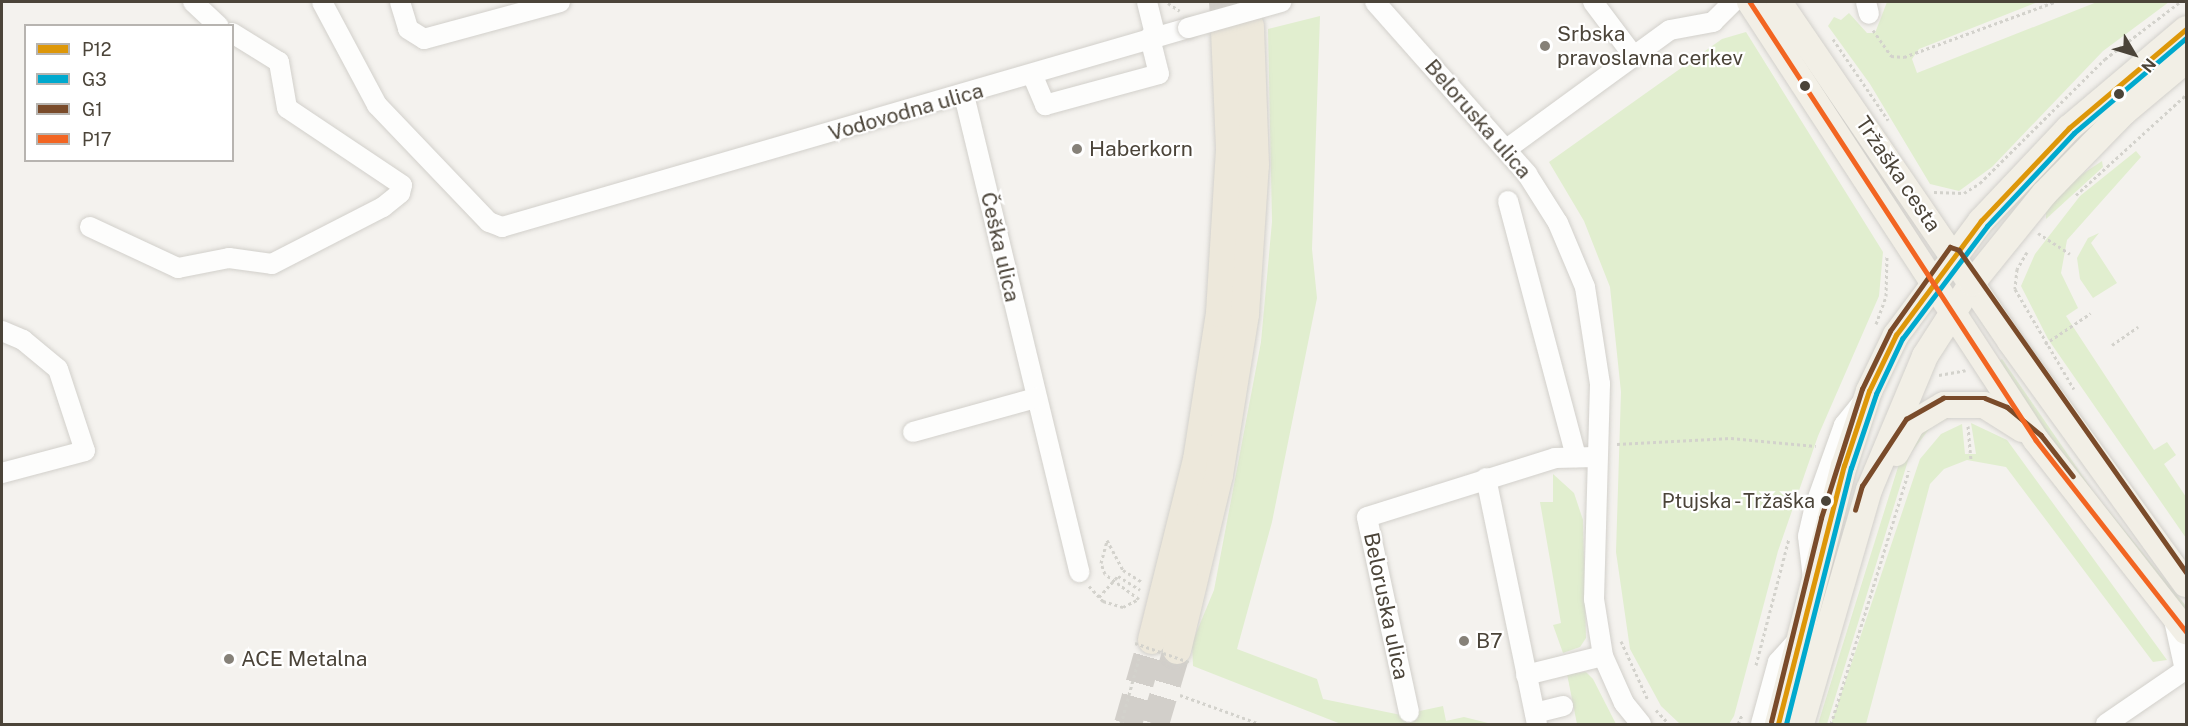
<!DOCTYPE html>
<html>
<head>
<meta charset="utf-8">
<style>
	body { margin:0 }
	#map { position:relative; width:2188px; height:726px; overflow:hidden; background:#f4f2ee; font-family:"Public Sans",sans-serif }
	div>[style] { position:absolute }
	.green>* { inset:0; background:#e1eecf }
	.highway-tunnel>* { height:28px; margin-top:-14px; transform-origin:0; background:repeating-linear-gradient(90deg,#d2cfca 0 28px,transparent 0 42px) }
	.path>* { height:3px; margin-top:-1.5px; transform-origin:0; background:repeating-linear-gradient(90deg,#d3d2cc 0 3px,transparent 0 6px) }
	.roads { filter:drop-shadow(0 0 2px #d2d0cb) drop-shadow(0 0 2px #d2d0cb) }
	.minor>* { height:20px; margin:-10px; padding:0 10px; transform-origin:10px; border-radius:10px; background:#fdfdfc }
	.major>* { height:26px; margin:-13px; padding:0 13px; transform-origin:13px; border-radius:13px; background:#f2efe6 }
	.highway>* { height:28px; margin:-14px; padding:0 14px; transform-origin:14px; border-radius:14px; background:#ede8db }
	.path-bridge>* { height:3px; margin-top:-1.5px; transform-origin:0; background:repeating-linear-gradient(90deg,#d3d2cc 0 3px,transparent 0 6px) }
	.bridges { filter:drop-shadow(0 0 2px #d2d0cb) drop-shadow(0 0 2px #d2d0cb) }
	.minor-bridge>* { height:20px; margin:-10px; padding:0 10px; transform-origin:10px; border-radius:10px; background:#fdfdfc }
	.bus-1>* { height:4.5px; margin:-2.25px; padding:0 2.25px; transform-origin:2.25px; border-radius:2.25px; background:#dd9709 }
	.bus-2>* { height:4.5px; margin:-2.25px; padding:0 2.25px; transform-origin:2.25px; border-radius:2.25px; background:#00a9ce }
	.bus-3>* { height:4.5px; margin:-2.25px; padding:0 2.25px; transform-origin:2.25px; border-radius:2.25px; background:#7a4b2a }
	.bus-4>* { height:4.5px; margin:-2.25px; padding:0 2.25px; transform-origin:2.25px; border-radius:2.25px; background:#f26522 }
	.dots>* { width:16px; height:16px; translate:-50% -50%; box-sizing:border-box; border:3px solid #fff; border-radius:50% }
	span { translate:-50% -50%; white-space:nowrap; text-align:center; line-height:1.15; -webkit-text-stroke:4.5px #fff; paint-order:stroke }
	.bus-label { font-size:20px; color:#4b4439 }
	.right { translate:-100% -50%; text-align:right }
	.poi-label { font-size:21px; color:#4b4439 }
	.left { translate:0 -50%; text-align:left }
	.street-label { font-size:21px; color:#4b4439 }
	.frame { position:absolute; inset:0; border:3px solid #4b4439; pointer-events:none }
	.legend { position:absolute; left:24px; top:24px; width:210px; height:138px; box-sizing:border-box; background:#fff; border:2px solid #b7b4b0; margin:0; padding:8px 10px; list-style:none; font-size:18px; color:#4b4439 }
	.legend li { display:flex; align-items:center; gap:12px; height:30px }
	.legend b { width:30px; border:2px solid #b7b4b0 }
	.north { position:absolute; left:2104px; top:24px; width:60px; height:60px; -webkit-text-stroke:4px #fff; paint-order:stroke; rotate:128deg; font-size:16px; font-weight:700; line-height:24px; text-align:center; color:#4b4439 }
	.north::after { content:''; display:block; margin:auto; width:21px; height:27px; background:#4b4439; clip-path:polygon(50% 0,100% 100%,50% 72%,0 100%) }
</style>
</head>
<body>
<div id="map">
	<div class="green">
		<i style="clip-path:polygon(1887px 2px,2038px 2px,1919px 49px,1912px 59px,1917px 73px,2097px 2px,2169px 2px,2103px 51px,1992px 167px,1959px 191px,1930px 184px,1870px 84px,1828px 26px,1834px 17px,1841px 20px,1849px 13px,1867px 33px,1875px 33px)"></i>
		<i style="clip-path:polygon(1320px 16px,1312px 249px,1317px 298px,1272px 522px,1237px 649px,1317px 679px,1323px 699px,1401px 715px,1443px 706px,1446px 721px,1464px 717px,1492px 724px,1341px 724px,1193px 666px,1192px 643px,1214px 590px,1261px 342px,1272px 222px,1268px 29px)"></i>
		<i style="clip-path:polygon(1746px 32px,1883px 252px,1879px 296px,1818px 436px,1778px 551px,1734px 716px,1729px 724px,1680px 724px,1661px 706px,1630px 649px,1616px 552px,1621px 392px,1610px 287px,1584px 221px,1549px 162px,1722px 39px)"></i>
		<i style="clip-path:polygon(2136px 151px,2141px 157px,2067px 240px,2061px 273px,2078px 308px,2066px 316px,2154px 450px,2167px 442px,2176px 455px,2164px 464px,2186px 497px,2186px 538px,2048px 339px,2021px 286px,2035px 254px,2080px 196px)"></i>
		<i style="clip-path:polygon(2102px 161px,2103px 167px,2046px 219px,2046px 211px,2072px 181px)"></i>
		<i style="clip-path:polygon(2099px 233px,2091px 243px,2117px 283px,2093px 298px,2080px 279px,2077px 258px,2088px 238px)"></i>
		<i style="clip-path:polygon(2002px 359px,2095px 494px,2186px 606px,2186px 615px,2090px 497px,1996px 363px)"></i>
		<i style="clip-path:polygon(1952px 416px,1930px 428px,1910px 454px,1827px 724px,1818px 724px,1903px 451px,1917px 429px)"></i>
		<i style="clip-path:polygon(1971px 423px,2007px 440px,2167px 660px,2153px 662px,2006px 467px,1967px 460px,1944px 469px,1930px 484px,1866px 724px,1831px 724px,1920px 459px,1941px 434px,1962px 424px,1965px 454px,1976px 454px)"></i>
		<i style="clip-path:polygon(1553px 474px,1574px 493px,1583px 520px,1586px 638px,1580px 647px,1563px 653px,1553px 625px,1561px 623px,1540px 502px,1553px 502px)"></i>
		<i style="clip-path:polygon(1586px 672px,1593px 679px,1616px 724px,1577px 724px,1567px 674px)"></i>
	</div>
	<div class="highway-tunnel">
		<i style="left:1223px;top:2px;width:30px;rotate:86deg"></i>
		<i style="left:1128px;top:724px;width:87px;rotate:-74.1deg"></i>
		<i style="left:1155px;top:724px;width:77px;rotate:-73.4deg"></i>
	</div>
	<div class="path">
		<i style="left:1168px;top:3px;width:14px;rotate:34deg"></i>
		<i style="left:1873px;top:30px;width:32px;rotate:55deg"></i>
		<i style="left:1891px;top:56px;width:13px;rotate:4deg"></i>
		<i style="left:1904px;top:57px;width:160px;rotate:-20.1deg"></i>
		<i style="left:1833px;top:39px;width:98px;rotate:55.8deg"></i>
		<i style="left:1934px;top:192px;width:30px;rotate:2deg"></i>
		<i style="left:1964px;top:193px;width:19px;rotate:-32deg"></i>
		<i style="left:1980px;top:183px;width:176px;rotate:-44.8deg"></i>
		<i style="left:2105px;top:59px;width:94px;rotate:-37.2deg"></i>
		<i style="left:2076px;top:195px;width:149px;rotate:-42.3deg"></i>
		<i style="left:2038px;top:233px;width:38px;rotate:33deg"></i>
		<i style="left:2027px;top:252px;width:20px;rotate:120deg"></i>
		<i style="left:2017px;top:269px;width:20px;rotate:96deg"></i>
		<i style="left:2015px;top:289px;width:116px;rotate:59.5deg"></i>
		<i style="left:1876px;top:324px;width:30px;rotate:-70deg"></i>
		<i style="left:1886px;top:296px;width:41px;rotate:-88.6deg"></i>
		<i style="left:2045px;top:344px;width:55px;rotate:-34deg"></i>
		<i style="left:2112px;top:345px;width:32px;rotate:-35deg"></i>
		<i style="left:1939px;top:375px;width:27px;rotate:-10deg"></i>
		<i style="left:1968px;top:426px;width:34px;rotate:85deg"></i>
		<i style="left:1617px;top:444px;width:114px;rotate:-3deg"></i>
		<i style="left:1731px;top:438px;width:85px;rotate:5.4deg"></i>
		<i style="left:1089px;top:586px;width:21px;rotate:47deg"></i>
		<i style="left:1103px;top:601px;width:21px;rotate:17deg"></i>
		<i style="left:1123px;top:607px;width:18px;rotate:-27deg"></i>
		<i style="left:1139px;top:599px;width:42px;rotate:-143.7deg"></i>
		<i style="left:1105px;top:574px;width:12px;rotate:-110deg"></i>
		<i style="left:1101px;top:563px;width:24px;rotate:-75deg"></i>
		<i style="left:1107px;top:540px;width:34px;rotate:62deg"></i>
		<i style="left:1123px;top:570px;width:22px;rotate:32deg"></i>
		<i style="left:1099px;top:597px;width:28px;rotate:-48deg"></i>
		<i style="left:1118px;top:576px;width:26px;rotate:32deg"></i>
		<i style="left:1621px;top:641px;width:65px;rotate:65.4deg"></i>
		<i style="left:1756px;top:665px;width:131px;rotate:-75.4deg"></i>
		<i style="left:1180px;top:695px;width:85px;rotate:19.9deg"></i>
		<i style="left:1656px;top:710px;width:19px;rotate:47deg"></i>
		<i style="left:1121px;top:724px;width:68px;rotate:-74.7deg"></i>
		<i style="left:1738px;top:724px;width:10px;rotate:-66deg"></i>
		<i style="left:1831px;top:724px;width:265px;rotate:-72.9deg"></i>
	</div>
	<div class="roads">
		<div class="minor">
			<i style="left:193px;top:2px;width:35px;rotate:43deg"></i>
			<i style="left:322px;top:2px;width:117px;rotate:61.9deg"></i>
			<i style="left:377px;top:105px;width:162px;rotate:46.3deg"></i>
			<i style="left:489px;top:222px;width:14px;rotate:21deg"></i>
			<i style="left:502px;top:227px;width:714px;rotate:-16.18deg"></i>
			<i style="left:400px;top:2px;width:28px;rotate:73deg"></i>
			<i style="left:408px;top:29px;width:19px;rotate:32deg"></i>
			<i style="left:424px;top:39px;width:141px;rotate:-15.2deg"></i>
			<i style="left:1147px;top:2px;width:34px;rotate:76deg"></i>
			<i style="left:1375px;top:2px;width:230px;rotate:48.5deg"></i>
			<i style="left:1527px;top:174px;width:58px;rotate:57.7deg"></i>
			<i style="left:1558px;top:223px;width:69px;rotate:67.1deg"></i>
			<i style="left:1585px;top:287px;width:98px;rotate:81.2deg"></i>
			<i style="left:1600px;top:384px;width:215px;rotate:91.6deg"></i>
			<i style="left:1594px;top:599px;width:58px;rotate:81deg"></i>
			<i style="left:1603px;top:656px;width:51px;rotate:65.9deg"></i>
			<i style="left:1624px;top:703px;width:27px;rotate:51deg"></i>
			<i style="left:1593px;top:2px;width:66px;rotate:53deg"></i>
			<i style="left:1866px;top:2px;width:12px;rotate:76deg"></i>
			<i style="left:1032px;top:74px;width:34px;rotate:67deg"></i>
			<i style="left:1045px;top:105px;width:118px;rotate:-15.2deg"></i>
			<i style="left:1159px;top:74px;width:38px;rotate:-104deg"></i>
			<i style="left:964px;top:95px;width:491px;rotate:76.4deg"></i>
			<i style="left:1508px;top:148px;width:200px;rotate:-36.1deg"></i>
			<i style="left:1670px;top:30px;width:44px;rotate:-10.5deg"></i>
			<i style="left:1713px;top:22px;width:28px;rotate:-45deg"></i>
			<i style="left:1508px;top:201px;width:265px;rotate:75.1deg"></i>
			<i style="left:90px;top:227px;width:97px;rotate:25deg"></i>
			<i style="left:178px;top:268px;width:52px;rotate:-11.1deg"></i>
			<i style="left:229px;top:258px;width:43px;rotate:7.9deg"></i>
			<i style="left:272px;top:264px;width:125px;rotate:-27.2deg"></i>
			<i style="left:383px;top:207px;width:22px;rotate:-39deg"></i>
			<i style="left:400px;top:193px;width:8px;rotate:-76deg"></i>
			<i style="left:402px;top:185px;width:138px;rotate:-146.2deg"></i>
			<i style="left:287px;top:108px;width:47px;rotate:-99.9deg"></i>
			<i style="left:279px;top:62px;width:55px;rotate:-148.3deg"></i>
			<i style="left:2px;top:331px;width:23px;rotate:23deg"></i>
			<i style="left:23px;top:340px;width:45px;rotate:39.6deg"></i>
			<i style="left:58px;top:369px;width:86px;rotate:71.8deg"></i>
			<i style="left:85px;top:451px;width:86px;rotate:165.2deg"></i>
			<i style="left:913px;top:432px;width:128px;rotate:-15.5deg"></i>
			<i style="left:1486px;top:478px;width:251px;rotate:78.3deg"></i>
			<i style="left:1813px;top:578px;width:42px;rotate:-96.8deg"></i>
			<i style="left:1808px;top:536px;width:31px;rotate:-77deg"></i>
			<i style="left:1815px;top:506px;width:86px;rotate:-70.3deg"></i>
			<i style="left:1844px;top:425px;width:27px;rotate:-51deg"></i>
			<i style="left:2174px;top:620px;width:51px;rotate:77.6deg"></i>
			<i style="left:1526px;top:675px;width:79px;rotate:-13.9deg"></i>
			<i style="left:1409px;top:712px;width:199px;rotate:-102.2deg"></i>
			<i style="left:1367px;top:517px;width:197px;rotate:-17.4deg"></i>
			<i style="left:1555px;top:458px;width:41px;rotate:-1.4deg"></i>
			<i style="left:1535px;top:713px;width:29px;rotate:-14deg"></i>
			<i style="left:1761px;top:724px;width:64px;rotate:-74.7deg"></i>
			<i style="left:1778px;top:662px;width:28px;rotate:-48deg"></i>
			<i style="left:2106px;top:724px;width:96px;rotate:-34.4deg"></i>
		</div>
		<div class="major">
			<i style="left:1750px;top:2px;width:523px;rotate:56.86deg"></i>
			<i style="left:2036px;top:440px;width:243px;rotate:51.9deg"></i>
			<i style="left:1779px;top:2px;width:410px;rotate:55.7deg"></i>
			<i style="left:2010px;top:341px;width:300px;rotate:54.1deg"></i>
			<i style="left:1896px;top:453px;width:33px;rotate:-61deg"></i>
			<i style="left:1912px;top:424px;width:37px;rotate:-31deg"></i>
			<i style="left:1944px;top:405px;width:40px"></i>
			<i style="left:1984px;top:405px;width:45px;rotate:32.3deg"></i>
			<i style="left:1778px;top:724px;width:266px;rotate:-75.7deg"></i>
			<i style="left:1844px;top:466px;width:79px;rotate:-71.6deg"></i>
			<i style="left:1869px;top:391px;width:62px;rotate:-64.3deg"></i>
			<i style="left:1896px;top:335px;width:142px;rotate:-53.3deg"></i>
			<i style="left:1981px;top:221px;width:128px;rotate:-46.6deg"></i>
			<i style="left:2069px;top:128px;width:153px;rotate:-40.2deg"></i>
			<i style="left:1801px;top:724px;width:244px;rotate:-73.8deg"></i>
			<i style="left:1869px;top:490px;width:145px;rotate:-67.3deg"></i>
			<i style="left:1925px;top:356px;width:87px;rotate:-57.2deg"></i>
			<i style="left:1972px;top:283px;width:114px;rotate:-51deg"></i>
			<i style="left:2044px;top:194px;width:115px;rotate:-45.7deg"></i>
			<i style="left:2124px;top:112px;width:81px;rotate:-40deg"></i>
		</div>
		<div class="highway">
			<i style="left:1152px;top:640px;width:186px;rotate:-76deg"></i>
			<i style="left:1197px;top:460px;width:149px;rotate:-81.1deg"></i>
			<i style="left:1220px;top:313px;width:164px;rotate:-86.5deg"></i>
			<i style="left:1230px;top:149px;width:117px;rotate:-92.4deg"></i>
			<i style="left:1177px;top:650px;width:180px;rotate:-76.5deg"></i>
			<i style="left:1219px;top:475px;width:163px;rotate:-80.8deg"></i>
			<i style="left:1245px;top:314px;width:149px;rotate:-86.2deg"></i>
			<i style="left:1255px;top:165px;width:139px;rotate:-92.1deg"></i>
		</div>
	</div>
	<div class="path-bridge">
		<i style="left:1135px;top:643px;width:57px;rotate:19.4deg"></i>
	</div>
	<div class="bridges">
		<div class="minor-bridge">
			<i style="left:1188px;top:28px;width:97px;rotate:-15.6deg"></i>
		</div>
	</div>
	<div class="bus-1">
		<i style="left:1778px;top:724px;width:266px;rotate:-75.7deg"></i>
		<i style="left:1844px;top:466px;width:79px;rotate:-71.6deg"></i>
		<i style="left:1869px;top:391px;width:62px;rotate:-64.3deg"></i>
		<i style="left:1896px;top:335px;width:142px;rotate:-53.3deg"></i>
		<i style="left:1981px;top:221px;width:128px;rotate:-46.6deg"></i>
		<i style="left:2069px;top:128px;width:153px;rotate:-40.2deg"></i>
	</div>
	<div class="bus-2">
		<i style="left:1786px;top:724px;width:264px;rotate:-75.8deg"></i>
		<i style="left:1851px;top:468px;width:78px;rotate:-71.3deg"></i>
		<i style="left:1876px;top:394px;width:61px;rotate:-64.7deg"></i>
		<i style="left:1902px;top:339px;width:141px;rotate:-53deg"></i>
		<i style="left:1987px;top:226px;width:127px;rotate:-46.9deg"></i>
		<i style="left:2074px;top:133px;width:147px;rotate:-40.3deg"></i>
	</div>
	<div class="bus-3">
		<i style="left:1855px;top:510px;width:25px;rotate:-74deg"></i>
		<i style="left:1862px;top:486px;width:80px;rotate:-56.7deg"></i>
		<i style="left:1906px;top:419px;width:43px;rotate:-29.6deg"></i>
		<i style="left:1943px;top:398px;width:42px"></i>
		<i style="left:1985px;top:398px;width:24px;rotate:22deg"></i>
		<i style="left:2007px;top:407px;width:44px;rotate:39.5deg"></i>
		<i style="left:2041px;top:435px;width:52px;rotate:52deg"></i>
		<i style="left:1771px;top:722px;width:210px;rotate:-76.2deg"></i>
		<i style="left:1821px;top:518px;width:135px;rotate:-72.4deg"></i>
		<i style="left:1862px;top:389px;width:64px;rotate:-64.2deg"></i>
		<i style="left:1890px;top:331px;width:103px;rotate:-54.5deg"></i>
		<i style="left:1950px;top:247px;width:9px;rotate:18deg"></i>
		<i style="left:1959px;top:250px;width:394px;rotate:54.8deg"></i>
	</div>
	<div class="bus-4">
		<i style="left:1750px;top:2px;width:523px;rotate:56.86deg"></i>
		<i style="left:2036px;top:440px;width:243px;rotate:51.9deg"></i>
	</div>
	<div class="dots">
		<i style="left:1545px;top:46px;background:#868178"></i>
		<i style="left:1805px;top:86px;background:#4b4439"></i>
		<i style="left:2119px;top:94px;background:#4b4439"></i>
		<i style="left:1077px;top:149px;background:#868178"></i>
		<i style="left:1826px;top:501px;background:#4b4439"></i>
		<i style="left:1464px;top:641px;background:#868178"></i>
		<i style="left:229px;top:659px;background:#868178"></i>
	</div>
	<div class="bus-label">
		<span class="right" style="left:1815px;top:501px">Ptujska - Tržaška</span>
	</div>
	<div class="poi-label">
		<span class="left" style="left:1557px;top:46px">Srbska<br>pravoslavna cerkev</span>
		<span class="left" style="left:1089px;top:149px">Haberkorn</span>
		<span class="left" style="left:1476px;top:641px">B7</span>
		<span class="left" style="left:241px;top:659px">ACE Metalna</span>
	</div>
	<div class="street-label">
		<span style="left:906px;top:112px;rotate:-16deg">Vodovodna ulica</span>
		<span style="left:1478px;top:119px;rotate:49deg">Beloruska ulica</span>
		<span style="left:1898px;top:174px;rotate:56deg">Tržaška cesta</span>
		<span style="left:1000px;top:247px;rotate:77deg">Češka ulica</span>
		<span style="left:1386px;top:606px;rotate:78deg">Beloruska ulica</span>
	</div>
	<div class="frame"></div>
	<ul class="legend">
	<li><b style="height:8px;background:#dd9709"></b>P12</li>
	<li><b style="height:8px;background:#00a9ce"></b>G3</li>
	<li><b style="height:8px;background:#7a4b2a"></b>G1</li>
	<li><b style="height:8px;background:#f26522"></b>P17</li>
	</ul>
	<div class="north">N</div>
</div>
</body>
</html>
